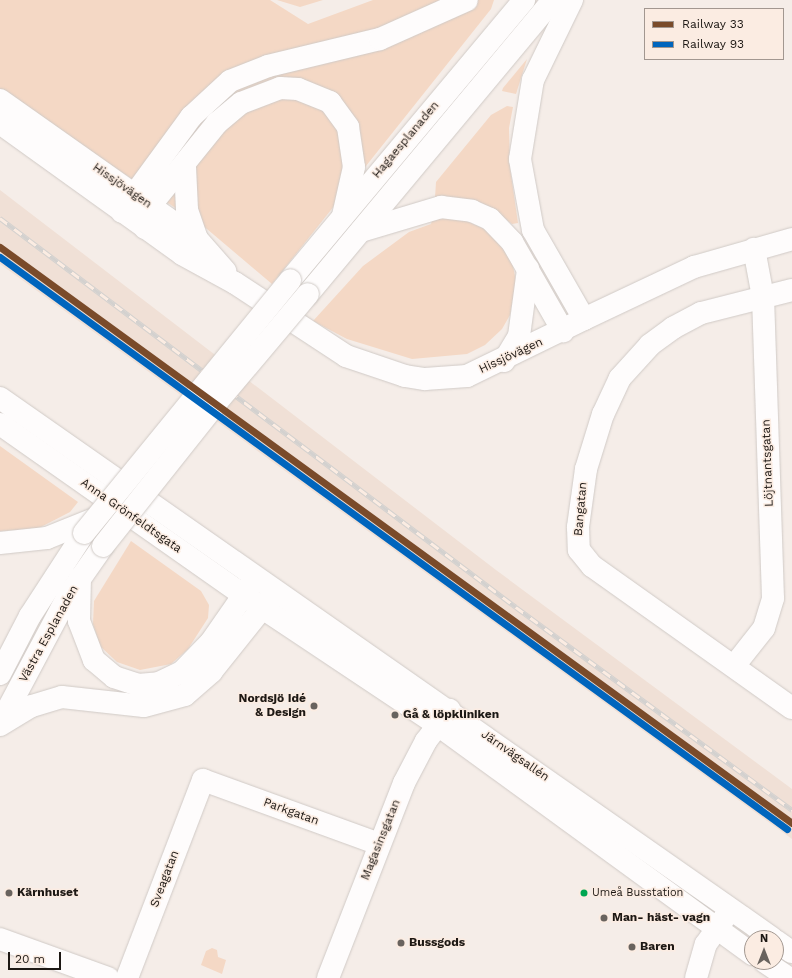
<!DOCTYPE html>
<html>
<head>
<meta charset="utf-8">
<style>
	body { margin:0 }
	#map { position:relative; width:792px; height:978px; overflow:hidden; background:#f5ede8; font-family:"Work Sans",sans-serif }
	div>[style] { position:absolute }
	.built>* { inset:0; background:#f0e0d6 }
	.green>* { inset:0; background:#f4d8c5 }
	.roads { filter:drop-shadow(0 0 1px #d0cac6) drop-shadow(0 0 1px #d0cac6) }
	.minor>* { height:22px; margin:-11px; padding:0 11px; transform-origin:11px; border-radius:11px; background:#fefcfc }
	.major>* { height:22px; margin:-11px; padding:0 11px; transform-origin:11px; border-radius:11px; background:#fefcfc }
	.rail>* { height:4.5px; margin-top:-2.25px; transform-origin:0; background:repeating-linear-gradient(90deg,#fbece2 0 9px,#d3d1cf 0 18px); box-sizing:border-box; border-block:1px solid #d3d1cf }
	.bridges { filter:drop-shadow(0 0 1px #d0cac6) drop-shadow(0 0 1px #d0cac6) }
	.major-bridge>* { height:22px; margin:-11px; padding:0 11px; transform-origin:11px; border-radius:11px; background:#fefcfc }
	.rail-1>* { height:7px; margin:-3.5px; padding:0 3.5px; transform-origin:3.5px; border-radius:3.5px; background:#7a4b2a }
	.rail-2>* { height:7px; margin:-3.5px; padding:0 3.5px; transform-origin:3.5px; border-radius:3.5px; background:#0065bd }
	.dots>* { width:11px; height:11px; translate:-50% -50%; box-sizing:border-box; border:2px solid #fbece2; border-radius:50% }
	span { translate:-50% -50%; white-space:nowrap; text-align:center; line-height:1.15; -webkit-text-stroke:3px #fbece2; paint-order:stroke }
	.bus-label { font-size:11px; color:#1d1814 }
	.left { translate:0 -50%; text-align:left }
	.street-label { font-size:12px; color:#1d1814 }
	.poi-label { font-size:12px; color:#1d1814; font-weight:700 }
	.right { translate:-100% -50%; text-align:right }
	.legend { position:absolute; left:644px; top:8px; width:140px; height:52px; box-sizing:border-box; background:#fbece2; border:1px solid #a29790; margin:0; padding:5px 7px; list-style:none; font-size:12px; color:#1d1814 }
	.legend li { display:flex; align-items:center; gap:8px; height:20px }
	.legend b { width:20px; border:1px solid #a29790 }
	.north { position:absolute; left:744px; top:930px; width:40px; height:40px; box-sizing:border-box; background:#fbece2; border:1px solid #a29790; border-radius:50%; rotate:0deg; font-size:11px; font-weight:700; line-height:16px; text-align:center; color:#1d1814 }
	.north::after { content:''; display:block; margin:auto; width:14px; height:18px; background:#69635e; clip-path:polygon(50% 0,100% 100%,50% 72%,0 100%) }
	.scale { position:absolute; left:8px; top:952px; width:53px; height:18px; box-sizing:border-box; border:2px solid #1d1814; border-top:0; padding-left:5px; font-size:12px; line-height:14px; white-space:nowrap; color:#1d1814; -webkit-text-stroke:3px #fbece2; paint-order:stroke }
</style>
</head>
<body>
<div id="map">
	<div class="built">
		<i style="clip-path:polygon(0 190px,496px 570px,792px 789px,792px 839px,0 264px)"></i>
	</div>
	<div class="green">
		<i style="clip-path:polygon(0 0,270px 0,308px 24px,373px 0,494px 0,491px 9px,272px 284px,207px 229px,0 91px)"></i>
		<i style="clip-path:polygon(277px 0,323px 0,300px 7px)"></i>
		<i style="clip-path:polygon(527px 59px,516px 94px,502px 91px,503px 88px)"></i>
		<i style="clip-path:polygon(507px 106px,513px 107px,509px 128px,510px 168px,518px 223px,512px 224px,497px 212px,435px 198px,436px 182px,491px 115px)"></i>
		<i style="clip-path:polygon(447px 217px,462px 219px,489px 231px,512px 261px,516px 281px,510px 315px,502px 329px,485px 345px,467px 354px,412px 359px,347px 339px,313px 321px,363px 266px,409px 232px,431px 224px,432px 219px)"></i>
		<i style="clip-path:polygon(0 446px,78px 502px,70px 512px,37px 529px,0 531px)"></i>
		<i style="clip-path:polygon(131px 541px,201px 591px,209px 605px,208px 618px,188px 649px,171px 664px,140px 670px,117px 662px,100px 646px,93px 624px,94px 601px)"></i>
		<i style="clip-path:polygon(212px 948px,217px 950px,218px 957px,226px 960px,222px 974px,201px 965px,206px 951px)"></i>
	</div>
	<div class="roads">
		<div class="minor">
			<i style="left:792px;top:290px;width:94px;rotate:165.8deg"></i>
			<i style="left:701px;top:313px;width:32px;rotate:152deg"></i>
			<i style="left:673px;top:328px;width:29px;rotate:144deg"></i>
			<i style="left:650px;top:345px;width:45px;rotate:132.3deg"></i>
			<i style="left:620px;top:378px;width:40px;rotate:115deg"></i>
			<i style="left:603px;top:414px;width:58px;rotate:107.2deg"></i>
			<i style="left:586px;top:469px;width:59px;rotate:97.9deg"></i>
			<i style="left:578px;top:527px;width:23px;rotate:88deg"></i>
			<i style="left:579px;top:550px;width:21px;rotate:51deg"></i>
			<i style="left:592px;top:566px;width:245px;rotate:35.4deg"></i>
			<i style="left:584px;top:319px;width:122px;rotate:-25.3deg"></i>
			<i style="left:694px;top:267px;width:102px;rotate:-15.9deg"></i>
			<i style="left:734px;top:666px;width:48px;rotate:-51.7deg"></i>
			<i style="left:764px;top:628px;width:31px;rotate:-73deg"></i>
			<i style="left:773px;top:598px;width:301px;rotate:-91.9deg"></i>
			<i style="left:763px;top:297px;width:49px;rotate:-100.6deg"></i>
			<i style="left:0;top:939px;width:115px;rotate:19.9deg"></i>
			<i style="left:127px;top:978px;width:212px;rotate:-69deg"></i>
			<i style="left:203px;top:780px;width:187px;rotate:20deg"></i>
			<i style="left:328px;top:978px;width:209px;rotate:-68.7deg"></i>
			<i style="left:404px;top:783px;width:47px;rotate:-62.4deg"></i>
			<i style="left:426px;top:741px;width:39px;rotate:-53deg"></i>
			<i style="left:696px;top:978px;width:35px;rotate:-74deg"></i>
			<i style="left:706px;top:944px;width:42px;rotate:-54.8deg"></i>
		</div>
		<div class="major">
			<i style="left:0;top:100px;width:241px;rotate:35.2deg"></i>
			<i style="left:197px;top:239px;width:43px;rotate:48.8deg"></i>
			<i style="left:0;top:123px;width:224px;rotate:35.7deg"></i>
			<i style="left:182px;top:254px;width:60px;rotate:28.7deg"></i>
			<i style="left:235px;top:283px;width:133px;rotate:33.3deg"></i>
			<i style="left:346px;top:356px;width:62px;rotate:18.7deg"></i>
			<i style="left:405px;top:376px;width:20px;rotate:9deg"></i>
			<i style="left:425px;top:379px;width:42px;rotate:-4.1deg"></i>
			<i style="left:467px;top:376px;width:130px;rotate:-26deg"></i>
			<i style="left:584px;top:319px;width:103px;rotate:-119.8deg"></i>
			<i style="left:533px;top:230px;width:72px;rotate:-100.4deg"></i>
			<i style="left:520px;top:159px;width:80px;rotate:-80.7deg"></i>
			<i style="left:533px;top:80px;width:89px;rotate:-64deg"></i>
			<i style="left:185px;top:167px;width:43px;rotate:87.3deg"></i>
			<i style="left:187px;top:210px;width:31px;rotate:71deg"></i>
			<i style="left:122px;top:212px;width:21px;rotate:-3deg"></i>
			<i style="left:143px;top:211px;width:9px;rotate:-36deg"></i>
			<i style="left:150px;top:206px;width:107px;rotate:-51.1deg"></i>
			<i style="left:217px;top:123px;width:31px;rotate:-40deg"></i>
			<i style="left:241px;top:103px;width:42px;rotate:-21deg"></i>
			<i style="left:280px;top:88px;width:18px;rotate:3deg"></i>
			<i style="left:298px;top:89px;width:35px;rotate:22deg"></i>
			<i style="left:330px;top:102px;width:31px;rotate:54deg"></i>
			<i style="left:348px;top:127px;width:40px;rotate:81.5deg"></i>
			<i style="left:354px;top:167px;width:50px;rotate:102.7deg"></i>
			<i style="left:145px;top:228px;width:18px;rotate:-124deg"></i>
			<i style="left:135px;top:213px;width:18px;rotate:-93deg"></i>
			<i style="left:134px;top:195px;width:97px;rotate:-53.8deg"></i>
			<i style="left:191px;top:117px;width:53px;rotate:-42.7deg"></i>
			<i style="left:230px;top:81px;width:41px;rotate:-21.5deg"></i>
			<i style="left:268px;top:66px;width:115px;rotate:-13.6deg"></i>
			<i style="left:380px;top:39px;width:95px;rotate:-24.1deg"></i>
			<i style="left:361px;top:231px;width:84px;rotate:-16.7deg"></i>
			<i style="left:441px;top:207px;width:31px;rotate:7deg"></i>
			<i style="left:472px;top:211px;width:20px;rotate:24deg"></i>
			<i style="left:490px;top:219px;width:32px;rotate:46deg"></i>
			<i style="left:512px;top:242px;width:103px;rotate:60.2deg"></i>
			<i style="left:290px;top:280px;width:365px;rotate:-50.1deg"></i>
			<i style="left:308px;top:294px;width:383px;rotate:-50.2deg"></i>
			<i style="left:504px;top:361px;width:29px;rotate:-59deg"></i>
			<i style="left:519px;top:336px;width:68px;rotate:-82.3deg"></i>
			<i style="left:0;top:398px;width:942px;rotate:34.97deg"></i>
			<i style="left:0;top:424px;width:297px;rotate:35.1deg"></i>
			<i style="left:243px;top:595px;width:234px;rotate:33.7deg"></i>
			<i style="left:438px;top:725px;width:389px;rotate:36.1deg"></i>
			<i style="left:0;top:543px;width:47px;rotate:-6.1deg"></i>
			<i style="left:47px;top:538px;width:51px;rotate:-22deg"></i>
			<i style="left:80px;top:578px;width:43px;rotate:91.3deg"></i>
			<i style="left:79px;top:621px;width:42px;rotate:69deg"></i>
			<i style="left:94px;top:660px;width:26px;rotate:40deg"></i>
			<i style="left:114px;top:677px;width:25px;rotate:18deg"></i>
			<i style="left:138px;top:685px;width:21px;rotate:-5deg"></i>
			<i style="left:159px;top:683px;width:25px;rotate:-26deg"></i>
			<i style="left:182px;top:672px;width:42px;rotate:-46deg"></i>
			<i style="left:211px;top:642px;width:72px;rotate:-55.2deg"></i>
			<i style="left:0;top:674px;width:65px;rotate:-62.7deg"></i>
			<i style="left:30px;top:616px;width:99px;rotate:-57deg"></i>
			<i style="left:0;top:724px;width:145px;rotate:-62deg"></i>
			<i style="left:68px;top:596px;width:61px;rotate:-55deg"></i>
			<i style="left:0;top:725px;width:37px;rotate:-31deg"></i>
			<i style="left:32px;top:706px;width:31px;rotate:-17deg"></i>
			<i style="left:62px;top:697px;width:82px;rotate:6.3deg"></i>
			<i style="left:144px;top:706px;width:42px;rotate:-15deg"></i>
			<i style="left:185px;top:695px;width:35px;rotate:-41deg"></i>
			<i style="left:211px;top:672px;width:96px;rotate:-51.3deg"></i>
			<i style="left:776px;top:941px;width:19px;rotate:35deg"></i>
			<i style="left:765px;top:962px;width:29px;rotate:34deg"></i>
		</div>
	</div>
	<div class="rail">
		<i style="left:0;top:218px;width:646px;rotate:37.01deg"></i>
		<i style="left:516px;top:607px;width:343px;rotate:36.3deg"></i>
	</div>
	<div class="bridges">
		<div class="major-bridge">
			<i style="left:84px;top:533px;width:326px;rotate:-50.8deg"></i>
			<i style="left:103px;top:546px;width:184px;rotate:-51.6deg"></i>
			<i style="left:217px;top:402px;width:141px;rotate:-49.9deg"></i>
		</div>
	</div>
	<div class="rail-1">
		<i style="left:0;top:247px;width:979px;rotate:36.03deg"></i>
	</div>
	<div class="rail-2">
		<i style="left:0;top:257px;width:973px;rotate:36.01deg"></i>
	</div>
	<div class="dots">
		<i style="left:314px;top:706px;background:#69635e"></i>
		<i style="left:395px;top:715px;background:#69635e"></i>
		<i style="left:9px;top:893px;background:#69635e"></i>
		<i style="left:584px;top:893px;background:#00a651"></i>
		<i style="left:604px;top:918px;background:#69635e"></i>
		<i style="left:401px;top:943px;background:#69635e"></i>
		<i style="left:632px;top:947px;background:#69635e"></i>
	</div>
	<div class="bus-label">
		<span class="left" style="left:592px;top:893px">Umeå Busstation</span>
	</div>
	<div class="street-label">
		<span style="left:406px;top:140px;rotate:-50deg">Hagaesplanaden</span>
		<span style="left:122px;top:186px;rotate:35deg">Hissjövägen</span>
		<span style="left:511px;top:356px;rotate:-25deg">Hissjövägen</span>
		<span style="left:768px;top:463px;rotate:-92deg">Löjtnantsgatan</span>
		<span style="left:581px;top:509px;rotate:-85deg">Bangatan</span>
		<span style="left:131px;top:516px;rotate:35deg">Anna Grönfeldtsgata</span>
		<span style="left:49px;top:634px;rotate:-61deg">Västra Esplanaden</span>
		<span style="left:515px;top:756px;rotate:35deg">Järnvägsallén</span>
		<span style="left:291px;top:812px;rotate:20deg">Parkgatan</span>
		<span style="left:381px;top:840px;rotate:-68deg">Magasinsgatan</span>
		<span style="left:165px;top:879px;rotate:-69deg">Sveagatan</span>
	</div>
	<div class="poi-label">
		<span class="right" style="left:306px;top:706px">Nordsjö Idé<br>&amp; Design</span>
		<span class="left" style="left:403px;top:715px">Gå &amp; löpkliniken</span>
		<span class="left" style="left:17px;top:893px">Kärnhuset</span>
		<span class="left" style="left:612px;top:918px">Man- häst- vagn</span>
		<span class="left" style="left:409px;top:943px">Bussgods</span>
		<span class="left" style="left:640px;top:947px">Baren</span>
	</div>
	<ul class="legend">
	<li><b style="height:5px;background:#7a4b2a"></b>Railway 33</li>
	<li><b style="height:5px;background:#0065bd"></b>Railway 93</li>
	</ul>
	<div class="north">N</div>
	<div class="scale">20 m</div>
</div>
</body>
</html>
